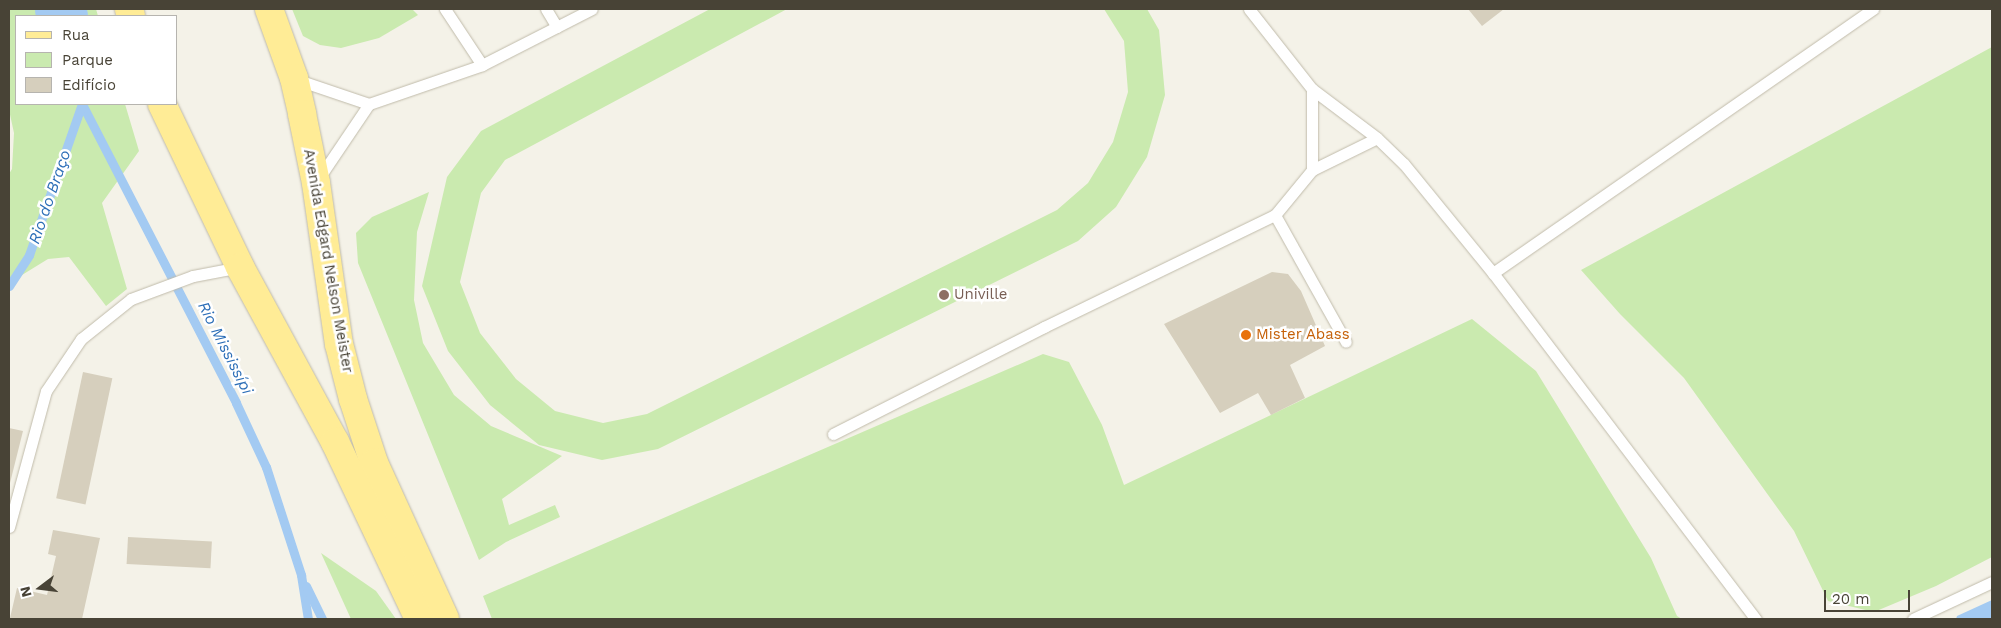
<!DOCTYPE html>
<html>
<head>
<meta charset="utf-8">
<style>
	body { margin:0 }
	#map { position:relative; width:2001px; height:628px; overflow:hidden; background:#f4f2e8; font-family:"Work Sans",sans-serif }
	div>[style] { position:absolute }
	.green>* { inset:0; background:#caeaaf }
	.water>* { inset:0; background:#a3caf2 }
	.stream>* { height:9px; margin:-4.5px; padding:0 4.5px; transform-origin:4.5px; border-radius:4.5px; background:#a3caf2 }
	.river>* { height:51px; margin:-25.5px; padding:0 25.5px; transform-origin:25.5px; border-radius:25.5px; background:#a3caf2 }
	.building>* { inset:0; background:#d6cfbd; transform-origin:0 0 }
	.roads { filter:drop-shadow(0 0 1px #c0bbaa) drop-shadow(0 0 1px #c0bbaa) }
	.lane>* { height:11px; margin:-5.5px; padding:0 5.5px; transform-origin:5.5px; border-radius:5.5px; background:#fff }
	.primary>* { height:28px; margin:-14px; padding:0 14px; transform-origin:14px; border-radius:14px; background:#ffec96 }
	.dots>* { width:14px; height:14px; translate:-50% -50%; box-sizing:border-box; border:2px solid #fff; border-radius:50% }
	span { translate:-50% -50%; white-space:nowrap; text-align:center; line-height:1.15; -webkit-text-stroke:5px #fff; paint-order:stroke }
	.street-label { font-size:15px; color:#484336 }
	.education-label { font-size:15px; color:#785e54 }
	.left { translate:0 -50%; text-align:left }
	.food-label { font-size:15px; color:#c56008 }
	.water-label { font-size:16px; color:#2c6eb7; font-style:italic }
	.frame { position:absolute; inset:0; border:10px solid #484336; pointer-events:none }
	.legend { position:absolute; left:15px; top:15px; width:162px; height:90px; box-sizing:border-box; background:#fff; border:1px solid #b6b4af; margin:0; padding:6px 9px; list-style:none; font-size:15px; color:#484336 }
	.legend li { display:flex; align-items:center; gap:10px; height:25px }
	.legend b { width:25px; border:1px solid #b6b4af }
	.north { position:absolute; left:15px; top:563px; width:50px; height:50px; -webkit-text-stroke:4px #fff; paint-order:stroke; rotate:255deg; font-size:14px; font-weight:700; line-height:20px; text-align:center; color:#484336 }
	.north::after { content:''; display:block; margin:auto; width:18px; height:22px; background:#484336; clip-path:polygon(50% 0,100% 100%,50% 72%,0 100%) }
	.scale { position:absolute; left:1824px; top:590px; width:86px; height:22px; box-sizing:border-box; border:2px solid #484336; border-top:0; padding-left:6px; font-size:15px; line-height:18px; white-space:nowrap; color:#484336; -webkit-text-stroke:4px #fff; paint-order:stroke }
</style>
</head>
<body>
<div id="map">
	<div class="green">
		<i style="clip-path:polygon(9px 9px,96px 9px,98px 16px,16px 16px,16px 104px,125px 104px,139px 151px,102px 203px,127px 289px,106px 306px,69px 257px,48px 259px,9px 283px,9px 174px,12px 169px,14px 133px,9px 110px)"></i>
		<i style="clip-path:polygon(292px 9px,412px 9px,418px 15px,379px 38px,341px 48px,320px 45px,303px 36px)"></i>
		<i style="clip-path:polygon(710px 9px,787px 9px,505px 160px,481px 193px,460px 282px,480px 333px,516px 379px,555px 411px,603px 423px,647px 414px,1057px 210px,1088px 183px,1113px 142px,1128px 92px,1124px 41px,1104px 9px,1147px 9px,1159px 30px,1165px 95px,1147px 157px,1116px 207px,1078px 241px,658px 449px,602px 460px,539px 445px,490px 405px,448px 351px,422px 286px,447px 177px,481px 131px)"></i>
		<i style="clip-path:polygon(1992px 47px,1992px 557px,1936px 586px,1874px 612px,1828px 601px,1794px 531px,1684px 378px,1620px 314px,1581px 270px)"></i>
		<i style="clip-path:polygon(429px 192px,417px 232px,414px 300px,423px 343px,454px 395px,491px 426px,562px 456px,502px 499px,509px 525px,555px 505px,560px 517px,506px 542px,479px 560px,358px 263px,356px 233px,372px 217px)"></i>
		<i style="clip-path:polygon(1472px 319px,1536px 371px,1651px 558px,1677px 616px,1682px 619px,492px 619px,483px 596px,1043px 354px,1069px 362px,1102px 425px,1124px 485px)"></i>
		<i style="clip-path:polygon(321px 553px,376px 591px,396px 619px,351px 619px)"></i>
	</div>
	<div class="water">
		<i style="clip-path:polygon(1992px 600px,1992px 619px,1956px 619px,1957px 616px)"></i>
	</div>
	<div class="stream">
		<i style="left:82px;top:104px;width:336px;rotate:62.7deg"></i>
		<i style="left:236px;top:403px;width:71px;rotate:64.9deg"></i>
		<i style="left:266px;top:467px;width:114px;rotate:72deg"></i>
		<i style="left:301px;top:575px;width:45px;rotate:81deg"></i>
		<i style="left:9px;top:286px;width:37px;rotate:-57deg"></i>
		<i style="left:29px;top:255px;width:160px;rotate:-70.7deg"></i>
		<i style="left:306px;top:586px;width:37px;rotate:64deg"></i>
	</div>
	<div class="river">
		<i style="left:60px;top:9px;width:7px;rotate:74deg"></i>
	</div>
	<div class="building">
		<i style="clip-path:polygon(1468px 9px,1504px 9px,1482px 26px)"></i>
		<i style="clip-path:polygon(1272px 272px,1288px 274px,1301px 291px,1325px 346px,1290px 365px,1305px 398px,1271px 415px,1258px 393px,1220px 413px,1164px 324px)"></i>
		<i style="left:83px;top:372px;width:30px;height:129px;rotate:12deg"></i>
		<i style="clip-path:polygon(9px 428px,23px 431px,9px 487px)"></i>
		<i style="clip-path:polygon(53px 530px,100px 538px,82px 619px,10px 618px,17px 588px,47px 595px,56px 556px,48px 554px)"></i>
		<i style="left:128px;top:537px;width:84px;height:27px;rotate:3deg"></i>
	</div>
	<div class="roads">
		<div class="lane">
			<i style="left:445px;top:9px;width:67px;rotate:56.5deg"></i>
			<i style="left:546px;top:9px;width:21px;rotate:59deg"></i>
			<i style="left:1249px;top:9px;width:102px;rotate:51.8deg"></i>
			<i style="left:1312px;top:89px;width:81px;rotate:37deg"></i>
			<i style="left:1377px;top:138px;width:37px;rotate:44deg"></i>
			<i style="left:1404px;top:164px;width:141px;rotate:50.8deg"></i>
			<i style="left:1493px;top:273px;width:435px;rotate:52.8deg"></i>
			<i style="left:295px;top:79px;width:78px;rotate:18.7deg"></i>
			<i style="left:1312px;top:170px;width:81px;rotate:-90deg"></i>
			<i style="left:319px;top:178px;width:89px;rotate:-56deg"></i>
			<i style="left:369px;top:104px;width:120px;rotate:-19deg"></i>
			<i style="left:482px;top:65px;width:123px;rotate:-27deg"></i>
			<i style="left:1275px;top:215px;width:145px;rotate:60.8deg"></i>
			<i style="left:1493px;top:273px;width:463px;rotate:-34.8deg"></i>
			<i style="left:833px;top:434px;width:237px;rotate:-26.9deg"></i>
			<i style="left:1044px;top:327px;width:257px;rotate:-25.9deg"></i>
			<i style="left:1275px;top:215px;width:58px;rotate:-50.6deg"></i>
			<i style="left:1312px;top:170px;width:72px;rotate:-26.2deg"></i>
			<i style="left:9px;top:527px;width:141px;rotate:-74.8deg"></i>
			<i style="left:46px;top:391px;width:63px;rotate:-56.1deg"></i>
			<i style="left:81px;top:339px;width:64px;rotate:-38.7deg"></i>
			<i style="left:131px;top:299px;width:66px;rotate:-20.4deg"></i>
			<i style="left:193px;top:276px;width:48px;rotate:-10.8deg"></i>
			<i style="left:1913px;top:619px;width:87px;rotate:-25.1deg"></i>
		</div>
		<div class="primary">
			<i style="left:129px;top:9px;width:7px;rotate:74deg"></i>
			<i style="left:269px;top:9px;width:73px;rotate:70.1deg"></i>
			<i style="left:294px;top:78px;width:37px;rotate:77deg"></i>
			<i style="left:302px;top:114px;width:70px;rotate:78.5deg"></i>
			<i style="left:316px;top:183px;width:163px;rotate:81.9deg"></i>
			<i style="left:339px;top:344px;width:57px;rotate:75.7deg"></i>
			<i style="left:353px;top:399px;width:67px;rotate:71.8deg"></i>
			<i style="left:374px;top:463px;width:171px;rotate:65.5deg"></i>
			<i style="left:162px;top:104px;width:181px;rotate:64.4deg"></i>
			<i style="left:240px;top:267px;width:199px;rotate:61.5deg"></i>
			<i style="left:335px;top:442px;width:196px;rotate:64.6deg"></i>
		</div>
	</div>
	<div class="dots">
		<i style="left:944px;top:295px;background:#8d6e63"></i>
		<i style="left:1246px;top:335px;background:#e8710a"></i>
	</div>
	<div class="street-label">
		<span style="left:328px;top:261px;rotate:80deg">Avenida Edgard Nelson Meister</span>
	</div>
	<div class="education-label">
		<span class="left" style="left:954px;top:295px">Univille</span>
	</div>
	<div class="food-label">
		<span class="left" style="left:1256px;top:335px">Mister Abass</span>
	</div>
	<div class="water-label">
		<span style="left:50px;top:197px;rotate:-71deg">Rio do Braço</span>
		<span style="left:225px;top:348px;rotate:63deg">Rio Mississípi</span>
	</div>
	<div class="frame"></div>
	<ul class="legend">
	<li><b style="height:6px;background:#ffec96"></b>Rua</li>
	<li><b style="height:14px;background:#caeaaf"></b>Parque</li>
	<li><b style="height:14px;background:#d6cfbd"></b>Edifício</li>
	</ul>
	<div class="north">N</div>
	<div class="scale">20 m</div>
</div>
</body>
</html>
